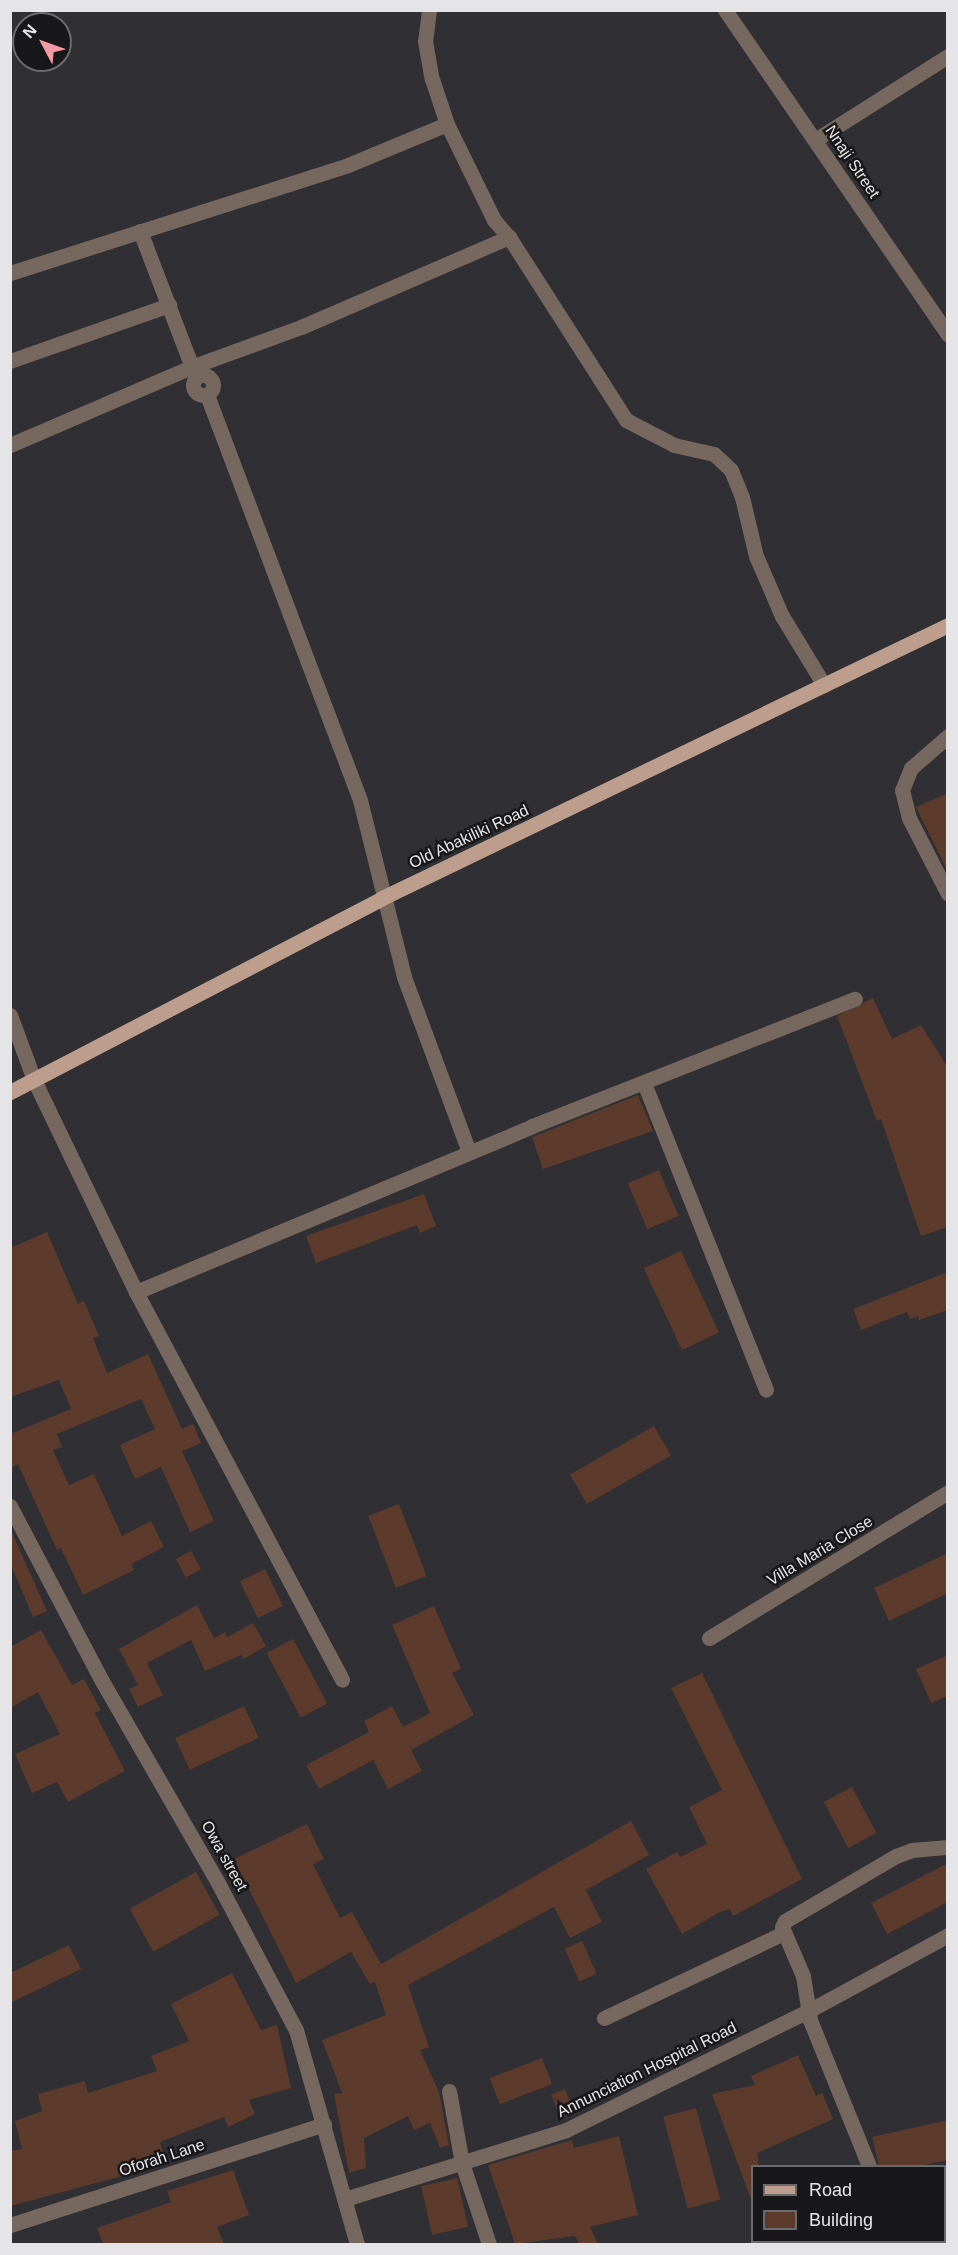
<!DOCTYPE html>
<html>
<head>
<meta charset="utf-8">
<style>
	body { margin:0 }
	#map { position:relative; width:958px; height:2255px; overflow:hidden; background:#302f33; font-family:Arial,sans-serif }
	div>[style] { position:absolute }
	.building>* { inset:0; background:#5c3a2c; transform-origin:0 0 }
	.minor>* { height:15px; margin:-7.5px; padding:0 7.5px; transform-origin:7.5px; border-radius:7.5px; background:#77685f }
	.minor>.ring { margin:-7.5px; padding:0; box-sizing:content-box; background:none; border:15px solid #77685f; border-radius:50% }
	.primary>* { height:15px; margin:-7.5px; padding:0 7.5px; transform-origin:7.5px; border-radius:7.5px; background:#bd9e8c }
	span { translate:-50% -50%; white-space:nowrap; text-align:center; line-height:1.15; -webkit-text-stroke:5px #18181a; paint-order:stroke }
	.street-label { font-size:16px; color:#e5e5e7 }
	.frame { position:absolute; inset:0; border:12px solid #e5e5e7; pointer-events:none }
	.legend { position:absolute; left:751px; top:2165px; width:195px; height:78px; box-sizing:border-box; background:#18181a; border:2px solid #6a6a6c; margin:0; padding:8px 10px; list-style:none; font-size:18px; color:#e5e5e7 }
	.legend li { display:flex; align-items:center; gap:12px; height:30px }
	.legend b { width:30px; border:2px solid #6a6a6c }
	.north { position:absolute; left:12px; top:12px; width:60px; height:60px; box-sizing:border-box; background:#18181a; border:2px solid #6a6a6c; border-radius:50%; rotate:311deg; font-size:16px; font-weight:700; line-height:24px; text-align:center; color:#e5e5e7 }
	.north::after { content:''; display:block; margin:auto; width:21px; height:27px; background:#f49aa2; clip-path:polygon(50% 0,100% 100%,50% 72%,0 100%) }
</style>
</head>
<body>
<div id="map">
	<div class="building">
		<i style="clip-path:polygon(948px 793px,948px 872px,916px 807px)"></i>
		<i style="clip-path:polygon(873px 998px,892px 1039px,921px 1025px,948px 1068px,948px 1227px,921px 1236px,881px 1119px,877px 1121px,837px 1016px)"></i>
		<i style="clip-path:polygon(638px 1095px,653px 1131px,543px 1169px,532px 1137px)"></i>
		<i style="left:659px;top:1170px;width:50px;height:34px;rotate:67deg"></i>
		<i style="clip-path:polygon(424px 1194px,436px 1226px,420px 1233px,417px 1225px,316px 1263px,306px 1236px)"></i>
		<i style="clip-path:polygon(47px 1232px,78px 1304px,84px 1301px,99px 1336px,93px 1338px,107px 1373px,148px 1354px,182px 1429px,193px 1424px,201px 1443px,182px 1451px,214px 1521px,190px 1532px,161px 1467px,135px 1479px,120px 1445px,155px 1429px,141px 1399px,57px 1434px,62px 1447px,53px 1450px,69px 1485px,94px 1474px,122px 1536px,151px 1521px,164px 1547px,131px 1564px,134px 1570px,83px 1595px,61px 1548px,57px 1550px,18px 1464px,10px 1468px,10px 1434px,71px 1409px,59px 1380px,10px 1397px,10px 1248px)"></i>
		<i style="left:681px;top:1251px;width:90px;height:41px;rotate:65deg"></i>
		<i style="clip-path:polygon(948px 1272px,948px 1310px,919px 1320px,918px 1316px,910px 1319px,907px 1312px,861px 1330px,853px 1309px)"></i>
		<i style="left:654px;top:1426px;width:34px;height:97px;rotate:60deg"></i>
		<i style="left:399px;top:1504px;width:77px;height:33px;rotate:69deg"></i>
		<i style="clip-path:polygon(10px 1528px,47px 1611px,33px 1617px,10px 1563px)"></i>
		<i style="left:191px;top:1551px;width:21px;height:17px;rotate:62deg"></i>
		<i style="clip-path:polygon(948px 1553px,948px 1593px,889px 1621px,874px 1588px)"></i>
		<i style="left:265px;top:1569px;width:41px;height:28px;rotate:64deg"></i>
		<i style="clip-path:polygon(197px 1605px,214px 1638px,225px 1632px,227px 1637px,253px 1623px,266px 1646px,243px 1659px,241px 1655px,205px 1671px,191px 1640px,147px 1663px,163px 1695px,138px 1707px,129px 1689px,138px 1685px,119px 1649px)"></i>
		<i style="clip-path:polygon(434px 1606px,461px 1669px,452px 1673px,474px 1715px,411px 1750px,422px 1771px,388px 1789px,373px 1760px,319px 1789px,306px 1765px,369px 1732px,364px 1721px,392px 1706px,403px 1727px,430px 1713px,392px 1625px)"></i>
		<i style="clip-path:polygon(41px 1630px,72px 1685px,84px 1679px,101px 1710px,95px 1713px,125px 1771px,68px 1802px,57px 1782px,32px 1793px,15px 1754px,60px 1734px,38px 1692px,10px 1708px,10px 1647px)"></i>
		<i style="left:293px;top:1639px;width:73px;height:30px;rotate:62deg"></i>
		<i style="clip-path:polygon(948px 1655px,948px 1696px,931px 1703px,916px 1669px)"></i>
		<i style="clip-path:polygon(702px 1673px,802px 1879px,733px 1916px,730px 1909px,720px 1912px,682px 1934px,646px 1869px,677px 1852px,680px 1857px,707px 1844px,689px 1807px,722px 1790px,671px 1688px)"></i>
		<i style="left:244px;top:1706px;width:35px;height:76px;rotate:65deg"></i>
		<i style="left:852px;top:1787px;width:52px;height:32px;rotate:62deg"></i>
		<i style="clip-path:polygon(631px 1821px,649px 1855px,586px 1890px,602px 1922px,570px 1938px,554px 1907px,408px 1985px,429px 2047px,420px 2050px,439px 2092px,449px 2145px,440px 2148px,430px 2123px,414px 2130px,408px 2116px,364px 2138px,366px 2168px,349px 2173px,334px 2094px,342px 2093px,322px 2040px,386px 2015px,375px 1982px,370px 1984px,351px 1952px,296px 1983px,234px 1859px,307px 1824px,324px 1859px,313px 1864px,340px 1918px,352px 1912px,381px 1964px)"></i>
		<i style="clip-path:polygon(948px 1863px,948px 1902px,887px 1934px,871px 1903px)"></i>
		<i style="left:196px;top:1872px;width:49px;height:76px;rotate:61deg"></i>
		<i style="left:582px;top:1941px;width:36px;height:19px;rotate:66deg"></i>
		<i style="clip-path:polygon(69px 1945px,81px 1969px,10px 2003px,10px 1973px)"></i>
		<i style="clip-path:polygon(232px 1973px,261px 2030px,277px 2025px,291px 2088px,249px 2100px,255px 2114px,228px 2127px,224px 2117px,160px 2142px,167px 2164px,10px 2206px,10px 2151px,22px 2149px,15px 2121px,42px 2111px,38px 2094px,85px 2081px,88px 2093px,157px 2071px,151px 2056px,189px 2041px,171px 2004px)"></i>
		<i style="clip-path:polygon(798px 2055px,816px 2096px,822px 2093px,833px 2119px,757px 2153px,759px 2166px,753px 2166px,751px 2199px,712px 2094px,755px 2085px,751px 2076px)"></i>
		<i style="left:542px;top:2058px;width:28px;height:56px;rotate:69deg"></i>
		<i style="left:565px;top:2089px;width:16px;height:15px;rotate:68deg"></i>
		<i style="left:696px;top:2108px;width:95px;height:34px;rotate:75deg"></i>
		<i style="clip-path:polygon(948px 2120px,948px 2160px,919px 2166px,879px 2166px,872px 2137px)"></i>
		<i style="clip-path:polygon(619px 2136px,638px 2215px,590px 2227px,598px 2244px,579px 2244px,575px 2236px,515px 2244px,488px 2165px,572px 2140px,574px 2148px)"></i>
		<i style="clip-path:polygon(233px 2170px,249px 2215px,217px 2227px,224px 2244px,103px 2244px,97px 2228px,171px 2202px,167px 2191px)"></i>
		<i style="left:457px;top:2178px;width:50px;height:37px;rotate:77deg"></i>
	</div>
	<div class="minor">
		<i style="left:429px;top:10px;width:31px;rotate:97deg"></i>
		<i style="left:425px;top:41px;width:39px;rotate:80deg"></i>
		<i style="left:432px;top:79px;width:47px;rotate:71.6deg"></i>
		<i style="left:447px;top:124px;width:107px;rotate:63.9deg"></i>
		<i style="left:494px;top:220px;width:23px;rotate:49deg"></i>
		<i style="left:509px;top:237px;width:217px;rotate:57.4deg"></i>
		<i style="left:626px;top:420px;width:54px;rotate:27.5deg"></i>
		<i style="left:674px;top:445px;width:41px;rotate:12.7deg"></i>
		<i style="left:714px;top:454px;width:23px;rotate:43deg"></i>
		<i style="left:731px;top:470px;width:29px;rotate:68deg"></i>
		<i style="left:742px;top:497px;width:61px;rotate:76.7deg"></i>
		<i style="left:756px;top:556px;width:65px;rotate:66.6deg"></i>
		<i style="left:782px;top:616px;width:81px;rotate:58.7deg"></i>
		<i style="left:725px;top:10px;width:394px;rotate:55.5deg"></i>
		<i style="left:815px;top:140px;width:157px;rotate:-32.3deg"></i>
		<i style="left:140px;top:231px;width:157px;rotate:69.1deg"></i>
		<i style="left:10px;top:273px;width:355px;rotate:-17.7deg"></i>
		<i style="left:348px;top:165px;width:107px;rotate:-22.5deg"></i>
		<i style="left:10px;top:361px;width:169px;rotate:-19.4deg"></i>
		<i class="ring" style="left:193px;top:375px;width:5px;height:5px"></i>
		<i style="left:207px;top:395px;width:433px;rotate:69.3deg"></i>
		<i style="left:360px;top:800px;width:182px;rotate:76deg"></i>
		<i style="left:404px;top:977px;width:187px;rotate:69.6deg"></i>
		<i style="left:10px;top:445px;width:197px;rotate:-23.3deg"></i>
		<i style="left:191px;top:367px;width:117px;rotate:-20deg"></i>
		<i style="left:301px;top:327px;width:227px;rotate:-23.4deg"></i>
		<i style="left:948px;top:736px;width:49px;rotate:139.1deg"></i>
		<i style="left:911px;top:768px;width:24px;rotate:112deg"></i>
		<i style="left:902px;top:790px;width:29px;rotate:76deg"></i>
		<i style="left:909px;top:818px;width:85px;rotate:62.8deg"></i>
		<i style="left:10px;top:1015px;width:69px;rotate:69.7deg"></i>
		<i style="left:34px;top:1080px;width:235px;rotate:64.3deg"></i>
		<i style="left:136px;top:1292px;width:439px;rotate:62deg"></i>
		<i style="left:644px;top:1083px;width:330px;rotate:68.3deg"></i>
		<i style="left:136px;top:1292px;width:429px;rotate:-22.7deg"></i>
		<i style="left:532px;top:1126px;width:347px;rotate:-21.5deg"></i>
		<i style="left:10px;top:1506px;width:198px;rotate:62.3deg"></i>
		<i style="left:102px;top:1681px;width:231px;rotate:60.1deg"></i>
		<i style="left:217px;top:1881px;width:169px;rotate:62.1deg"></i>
		<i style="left:296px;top:2030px;width:223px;rotate:74.1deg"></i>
		<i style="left:709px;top:1638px;width:280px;rotate:-31.4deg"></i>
		<i style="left:604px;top:2018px;width:197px;rotate:-25.3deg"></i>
		<i style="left:449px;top:2091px;width:73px;rotate:79.8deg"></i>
		<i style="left:462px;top:2163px;width:85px;rotate:71.6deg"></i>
		<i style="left:869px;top:2166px;width:157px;rotate:-112deg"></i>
		<i style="left:810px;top:2020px;width:45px;rotate:-99deg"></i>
		<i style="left:803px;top:1976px;width:53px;rotate:-113.2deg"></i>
		<i style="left:782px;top:1927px;width:7px;rotate:-63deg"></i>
		<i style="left:785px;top:1921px;width:129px;rotate:-30.4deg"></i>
		<i style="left:896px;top:1856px;width:17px;rotate:-21deg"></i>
		<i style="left:912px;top:1850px;width:36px;rotate:-5deg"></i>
		<i style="left:345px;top:2199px;width:232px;rotate:-17.3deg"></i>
		<i style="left:566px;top:2130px;width:272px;rotate:-26.2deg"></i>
		<i style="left:810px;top:2010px;width:157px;rotate:-28.5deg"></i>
		<i style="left:10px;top:2225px;width:330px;rotate:-17.8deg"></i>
		<i style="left:885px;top:2242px;width:2px;rotate:90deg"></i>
	</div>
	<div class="primary">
		<i style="left:10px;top:1092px;width:420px;rotate:-27.5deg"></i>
		<i style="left:382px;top:898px;width:628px;rotate:-25.75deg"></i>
	</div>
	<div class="street-label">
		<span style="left:852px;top:162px;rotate:56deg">Nnaji Street</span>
		<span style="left:469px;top:837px;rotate:-25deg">Old Abakiliki Road</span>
		<span style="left:820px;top:1551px;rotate:-31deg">Villa Maria Close</span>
		<span style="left:224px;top:1856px;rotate:61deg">Owa street</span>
		<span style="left:647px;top:2070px;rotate:-26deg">Annunciation Hospital Road</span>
		<span style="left:162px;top:2158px;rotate:-18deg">Oforah Lane</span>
	</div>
	<div class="frame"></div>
	<ul class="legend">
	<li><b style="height:8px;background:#bd9e8c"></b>Road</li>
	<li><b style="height:16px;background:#5c3a2c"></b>Building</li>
	</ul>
	<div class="north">N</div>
</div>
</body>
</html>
